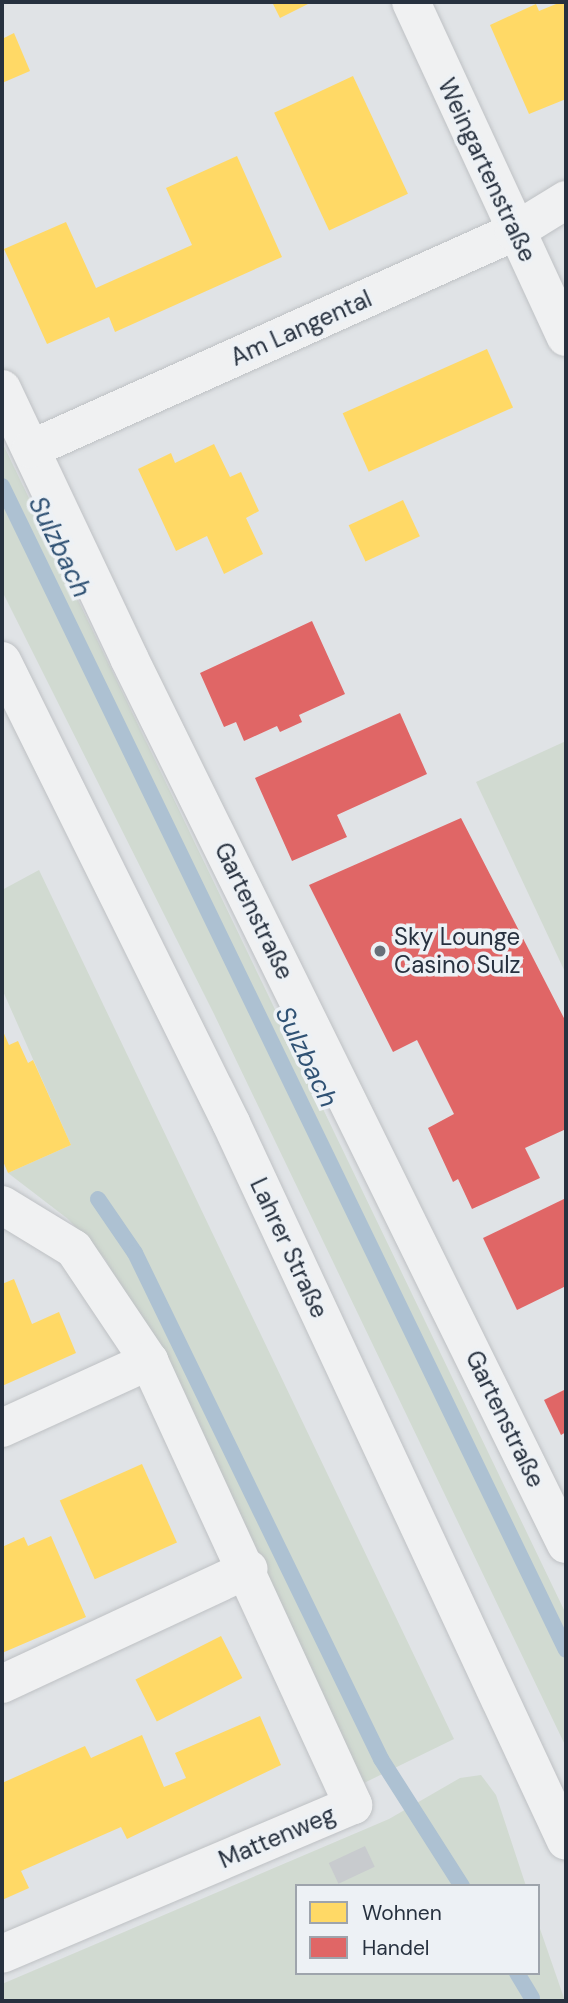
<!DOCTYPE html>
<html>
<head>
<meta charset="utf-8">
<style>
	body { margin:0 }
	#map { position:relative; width:568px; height:2003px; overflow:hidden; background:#e0e3e6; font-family:"DM Sans",sans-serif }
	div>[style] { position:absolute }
	.green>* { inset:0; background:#d1dad1 }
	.homes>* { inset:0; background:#ffd966; transform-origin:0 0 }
	.shops>* { inset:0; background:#e06666 }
	.stream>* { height:16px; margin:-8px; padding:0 8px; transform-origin:8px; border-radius:8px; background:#adc1d2 }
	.building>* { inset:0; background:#c8cbce; transform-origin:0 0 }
	.roads { filter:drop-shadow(0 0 2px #bec1c4) drop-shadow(0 0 2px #bec1c4) }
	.minor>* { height:38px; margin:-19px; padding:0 19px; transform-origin:19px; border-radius:19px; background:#f0f1f2 }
	.dots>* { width:19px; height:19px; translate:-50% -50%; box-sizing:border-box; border:4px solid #edf1f5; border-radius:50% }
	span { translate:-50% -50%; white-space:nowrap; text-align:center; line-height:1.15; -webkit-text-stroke:7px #edf1f5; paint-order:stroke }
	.street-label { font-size:24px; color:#27313f }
	.poi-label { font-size:24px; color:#27313f }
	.left { translate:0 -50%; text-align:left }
	.water-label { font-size:26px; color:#305274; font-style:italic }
	.frame { position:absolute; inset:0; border:4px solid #27313f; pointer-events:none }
	.legend { position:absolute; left:295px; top:1884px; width:245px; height:91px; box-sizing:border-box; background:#edf1f5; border:2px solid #9ea4ac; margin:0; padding:9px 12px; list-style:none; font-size:21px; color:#27313f }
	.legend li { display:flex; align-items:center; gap:14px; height:35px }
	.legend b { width:35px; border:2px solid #9ea4ac }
</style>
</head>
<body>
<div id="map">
	<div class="green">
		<i style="clip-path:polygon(2px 442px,566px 1614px,566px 1747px,214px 1014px,2px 591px)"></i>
		<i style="clip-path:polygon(566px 741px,566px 971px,565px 972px,476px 782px)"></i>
		<i style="clip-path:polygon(39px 870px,454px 1739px,364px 1783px,195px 1421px,105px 1259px,68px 1219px,8px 1173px,71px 1145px,2px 989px,2px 890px)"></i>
		<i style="clip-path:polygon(481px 1775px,496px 1795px,526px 1886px,297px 1886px,297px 1973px,538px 1973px,538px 1923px,565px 2001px,2px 2001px,2px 1984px,389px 1819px,460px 1778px)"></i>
	</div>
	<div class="homes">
		<i style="clip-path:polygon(272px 2px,312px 2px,280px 18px)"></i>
		<i style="clip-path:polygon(561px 2px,566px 2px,566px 99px,529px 114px,490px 25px,536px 4px,539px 11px)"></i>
		<i style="clip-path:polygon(14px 33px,30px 71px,2px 83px,2px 39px)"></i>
		<i style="left:353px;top:76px;width:130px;height:87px;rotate:65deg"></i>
		<i style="clip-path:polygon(237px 156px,282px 257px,115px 332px,109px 317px,47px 344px,4px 249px,66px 222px,96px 288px,192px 245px,166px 188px)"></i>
		<i style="left:487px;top:349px;width:64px;height:158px;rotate:66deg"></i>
		<i style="clip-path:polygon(214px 444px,230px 477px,241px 472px,259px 511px,246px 518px,263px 554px,224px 574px,207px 536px,176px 551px,138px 469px,171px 453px,175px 463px)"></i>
		<i style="left:403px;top:500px;width:40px;height:60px;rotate:65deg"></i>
		<i style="clip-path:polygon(2px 1029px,9px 1045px,18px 1041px,28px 1063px,33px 1060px,71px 1145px,8px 1173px,2px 1159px)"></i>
		<i style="clip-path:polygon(14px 1279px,32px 1324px,59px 1312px,76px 1353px,2px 1386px,2px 1284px)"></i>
		<i style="left:142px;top:1464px;width:86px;height:90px;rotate:66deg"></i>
		<i style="clip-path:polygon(51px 1536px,86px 1617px,2px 1653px,2px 1547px,24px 1537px,28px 1546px)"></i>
		<i style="left:221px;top:1636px;width:47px;height:96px;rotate:63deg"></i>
		<i style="clip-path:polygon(260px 1716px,281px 1765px,127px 1839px,121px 1827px,21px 1871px,29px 1888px,2px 1900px,2px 1783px,85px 1746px,91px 1758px,142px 1735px,164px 1787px,186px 1778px,175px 1753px)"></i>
	</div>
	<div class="shops">
		<i style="clip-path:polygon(312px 621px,345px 694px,299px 715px,302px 722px,280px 732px,277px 726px,244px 741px,236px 722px,224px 727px,200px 673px)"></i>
		<i style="clip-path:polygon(400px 713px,427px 774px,337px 815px,347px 837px,292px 861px,255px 778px)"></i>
		<i style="clip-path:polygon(461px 818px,566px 1022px,566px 1129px,525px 1148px,540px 1178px,472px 1209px,458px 1179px,453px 1182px,428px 1128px,454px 1114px,417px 1040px,393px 1052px,309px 885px)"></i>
		<i style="clip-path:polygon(566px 1198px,566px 1286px,517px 1310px,483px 1238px)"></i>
		<i style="clip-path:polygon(566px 1389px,566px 1432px,561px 1435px,544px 1400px)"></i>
	</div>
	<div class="stream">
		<i style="left:2px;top:486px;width:1293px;rotate:64.15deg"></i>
		<i style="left:98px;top:1199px;width:65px;rotate:55.6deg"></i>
		<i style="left:135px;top:1253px;width:563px;rotate:64.07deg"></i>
		<i style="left:381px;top:1759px;width:151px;rotate:57.5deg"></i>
		<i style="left:517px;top:1973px;width:29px;rotate:59deg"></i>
	</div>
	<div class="building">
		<i style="left:365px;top:1846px;width:23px;height:40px;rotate:65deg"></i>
	</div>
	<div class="roads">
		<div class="minor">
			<i style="left:411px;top:2px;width:369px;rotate:65.2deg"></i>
			<i style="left:2px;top:389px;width:297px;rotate:64.7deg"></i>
			<i style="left:129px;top:658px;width:988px;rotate:63.75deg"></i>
			<i style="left:31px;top:449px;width:530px;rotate:-24.19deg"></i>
			<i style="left:514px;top:232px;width:61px;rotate:-31.6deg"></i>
			<i style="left:2px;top:661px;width:516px;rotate:63.63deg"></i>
			<i style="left:231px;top:1123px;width:792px;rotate:64.99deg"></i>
			<i style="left:2px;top:1205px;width:84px;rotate:31.4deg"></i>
			<i style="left:74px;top:1249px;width:135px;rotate:56.2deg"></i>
			<i style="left:149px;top:1361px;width:489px;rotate:65.3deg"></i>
			<i style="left:353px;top:1805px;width:381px;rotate:157deg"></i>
			<i style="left:2px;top:1428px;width:162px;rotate:-24.5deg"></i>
			<i style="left:2px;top:1684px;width:272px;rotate:-25deg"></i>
		</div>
	</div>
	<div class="dots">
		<i style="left:380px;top:951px;background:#686f79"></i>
	</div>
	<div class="street-label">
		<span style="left:487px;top:170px;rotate:65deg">Weingartenstraße</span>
		<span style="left:301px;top:328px;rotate:-24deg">Am Langental</span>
		<span style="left:254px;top:911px;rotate:64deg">Gartenstraße</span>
		<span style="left:289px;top:1248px;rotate:65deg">Lahrer Straße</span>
		<span style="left:505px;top:1419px;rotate:64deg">Gartenstraße</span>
		<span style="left:277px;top:1837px;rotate:-23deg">Mattenweg</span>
	</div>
	<div class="poi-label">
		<span class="left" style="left:394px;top:951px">Sky Lounge<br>Casino Sulz</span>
	</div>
	<div class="water-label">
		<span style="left:59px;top:547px;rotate:64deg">Sulzbach</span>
		<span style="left:306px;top:1057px;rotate:64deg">Sulzbach</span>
	</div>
	<div class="frame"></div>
	<ul class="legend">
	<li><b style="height:19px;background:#ffd966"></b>Wohnen</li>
	<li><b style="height:19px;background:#e06666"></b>Handel</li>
	</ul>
</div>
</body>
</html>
